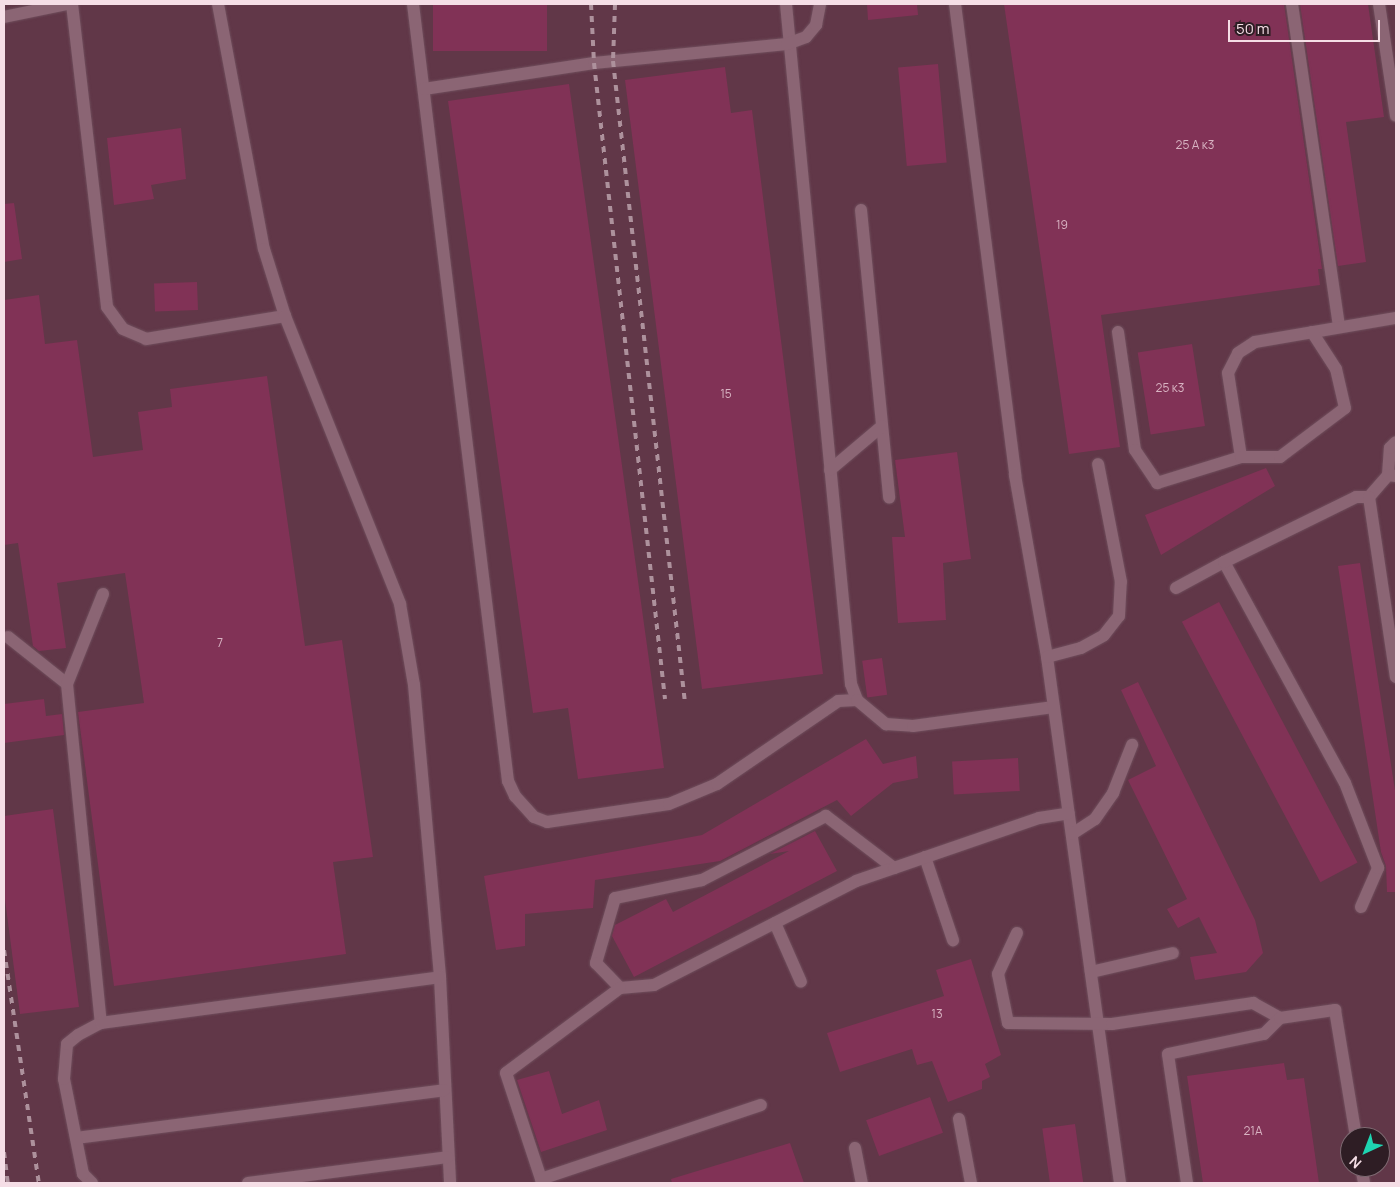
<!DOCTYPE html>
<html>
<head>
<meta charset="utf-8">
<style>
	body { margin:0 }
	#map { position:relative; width:1400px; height:1187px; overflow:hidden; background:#522f3e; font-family:Manrope,sans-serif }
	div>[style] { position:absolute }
	.built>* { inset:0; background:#613748 }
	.building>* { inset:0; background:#813256; transform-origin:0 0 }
	.roads { filter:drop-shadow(0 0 1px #6f4e5c) drop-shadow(0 0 1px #6f4e5c) }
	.minor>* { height:12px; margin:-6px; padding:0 6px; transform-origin:6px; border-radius:6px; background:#8b6574 }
	.rail>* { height:4px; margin-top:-2px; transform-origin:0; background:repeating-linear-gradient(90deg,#ad919c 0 6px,transparent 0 12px) }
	span { translate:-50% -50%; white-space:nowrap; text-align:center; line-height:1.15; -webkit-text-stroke:4px #2e1d24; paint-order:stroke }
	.number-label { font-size:12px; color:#d8b3c2 }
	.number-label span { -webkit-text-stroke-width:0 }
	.frame { position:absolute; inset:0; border:5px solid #f5dee6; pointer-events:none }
	.north { position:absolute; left:1340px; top:1127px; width:50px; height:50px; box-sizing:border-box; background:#2e1d24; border:1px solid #7e6a72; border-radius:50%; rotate:223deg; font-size:14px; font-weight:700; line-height:20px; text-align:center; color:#f5dee6 }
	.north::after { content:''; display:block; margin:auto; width:18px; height:22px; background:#1ed5b1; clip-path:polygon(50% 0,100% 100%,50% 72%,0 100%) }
	.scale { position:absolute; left:1228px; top:20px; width:152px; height:22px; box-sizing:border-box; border:2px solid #f5dee6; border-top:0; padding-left:6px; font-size:15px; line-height:18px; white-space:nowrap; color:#f5dee6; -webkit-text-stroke:4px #2e1d24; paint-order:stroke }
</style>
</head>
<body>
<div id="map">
	<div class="built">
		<i style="clip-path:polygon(evenodd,4px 4px,1396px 4px,1396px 1183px,4px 1183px,4px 4px,1350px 1137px,1380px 1137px,1380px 1167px,1350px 1167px,1350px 1137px)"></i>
	</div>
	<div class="building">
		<i style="left:433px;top:4px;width:114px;height:47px"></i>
		<i style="clip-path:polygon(867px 4px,917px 4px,918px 15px,868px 20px)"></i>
		<i style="clip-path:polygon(1004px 4px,1284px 4px,1322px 269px,1318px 269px,1320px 285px,1101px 315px,1120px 447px,1069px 454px)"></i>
		<i style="clip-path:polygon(1300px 4px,1368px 4px,1384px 117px,1346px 122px,1366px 262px,1338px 266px)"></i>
		<i style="left:938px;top:64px;width:99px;height:40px;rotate:85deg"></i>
		<i style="clip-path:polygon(725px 67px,731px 113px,752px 110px,823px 674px,702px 689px,625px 80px)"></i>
		<i style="clip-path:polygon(569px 84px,664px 768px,578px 779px,568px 708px,533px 713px,448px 101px)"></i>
		<i style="clip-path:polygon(181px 128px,186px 179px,151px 185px,154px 199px,114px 205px,107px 138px)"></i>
		<i style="clip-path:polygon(14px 203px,22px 259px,4px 262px,4px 204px)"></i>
		<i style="left:197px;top:282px;width:28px;height:43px;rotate:88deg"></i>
		<i style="clip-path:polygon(39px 295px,45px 344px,77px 340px,93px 457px,143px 450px,138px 412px,172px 407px,170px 389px,267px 376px,305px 646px,342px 640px,373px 857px,333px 862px,346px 954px,114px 986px,78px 712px,144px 703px,125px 573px,57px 583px,66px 648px,39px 651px,33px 646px,18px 543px,4px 545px,4px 300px)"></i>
		<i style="left:1192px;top:344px;width:83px;height:55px;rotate:81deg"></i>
		<i style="clip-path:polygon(957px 452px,971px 559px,943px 563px,946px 620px,898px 623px,892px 537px,905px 537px,895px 460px)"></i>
		<i style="clip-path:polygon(1266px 468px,1275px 486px,1161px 555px,1145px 515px)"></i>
		<i style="clip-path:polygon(1360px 563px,1396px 797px,1396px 892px,1387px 892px,1386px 866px,1381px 852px,1338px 566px)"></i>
		<i style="left:1219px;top:602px;width:295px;height:42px;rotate:62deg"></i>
		<i style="left:882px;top:658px;width:37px;height:20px;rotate:82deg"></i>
		<i style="clip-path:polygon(1138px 682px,1255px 920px,1263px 953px,1246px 972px,1195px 980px,1190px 957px,1217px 953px,1199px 917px,1178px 928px,1167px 909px,1187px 899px,1128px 780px,1156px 766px,1121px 690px)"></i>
		<i style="clip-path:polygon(44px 699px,46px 716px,62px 714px,64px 735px,4px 743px,4px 704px)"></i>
		<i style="clip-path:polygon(866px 739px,883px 764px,916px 756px,918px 778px,893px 783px,851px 816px,837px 800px,720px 861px,595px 880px,593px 908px,525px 914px,525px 946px,496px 950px,484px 876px,702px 835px)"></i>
		<i style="left:1018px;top:758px;width:33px;height:66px;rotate:87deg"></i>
		<i style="clip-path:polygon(53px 809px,79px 1007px,20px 1014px,4px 892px,4px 816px)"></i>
		<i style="clip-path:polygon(815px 831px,837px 871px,634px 977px,612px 936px,615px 925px,666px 899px,673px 912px,789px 851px,770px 854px)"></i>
		<i style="clip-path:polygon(971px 959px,1001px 1055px,985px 1064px,990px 1077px,982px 1081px,982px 1089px,948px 1102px,932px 1061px,917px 1065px,912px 1049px,840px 1072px,827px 1033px,944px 996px,936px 970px)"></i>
		<i style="clip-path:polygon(1284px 1063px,1287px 1080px,1304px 1078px,1319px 1183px,1203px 1183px,1187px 1076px)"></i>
		<i style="clip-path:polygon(549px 1071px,562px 1114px,599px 1100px,607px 1130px,541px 1152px,517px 1080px)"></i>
		<i style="left:930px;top:1097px;width:38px;height:68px;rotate:70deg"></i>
		<i style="left:1075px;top:1124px;width:60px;height:33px;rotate:82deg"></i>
		<i style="clip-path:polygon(790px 1143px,804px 1183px,672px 1183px,671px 1179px)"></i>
	</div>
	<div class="roads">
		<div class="minor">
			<i style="left:72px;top:4px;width:305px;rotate:83.4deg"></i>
			<i style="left:107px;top:307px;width:27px;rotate:54deg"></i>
			<i style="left:123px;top:329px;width:25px;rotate:23deg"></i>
			<i style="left:146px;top:339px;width:141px;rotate:-9.4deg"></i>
			<i style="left:218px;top:4px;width:249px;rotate:79.4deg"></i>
			<i style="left:264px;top:249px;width:70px;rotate:72.6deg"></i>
			<i style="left:285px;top:316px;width:310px;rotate:68.2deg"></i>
			<i style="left:400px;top:604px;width:82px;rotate:80.2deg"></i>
			<i style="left:414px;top:685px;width:293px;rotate:84.9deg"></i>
			<i style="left:440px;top:977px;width:206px;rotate:87.2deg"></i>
			<i style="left:413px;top:4px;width:783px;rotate:83.03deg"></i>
			<i style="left:508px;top:781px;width:17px;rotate:65deg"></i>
			<i style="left:515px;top:796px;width:28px;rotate:48deg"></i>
			<i style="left:534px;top:817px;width:14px;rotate:21deg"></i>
			<i style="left:547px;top:822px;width:123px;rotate:-8.4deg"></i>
			<i style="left:669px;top:804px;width:52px;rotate:-22.6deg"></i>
			<i style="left:717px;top:784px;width:147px;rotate:-34.4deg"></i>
			<i style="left:838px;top:701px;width:19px;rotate:-3deg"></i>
			<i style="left:786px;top:4px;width:683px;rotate:84.54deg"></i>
			<i style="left:851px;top:684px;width:17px;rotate:69deg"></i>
			<i style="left:857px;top:700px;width:38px;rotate:40deg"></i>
			<i style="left:886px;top:724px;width:27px;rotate:4deg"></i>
			<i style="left:913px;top:726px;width:142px;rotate:-7.7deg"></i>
			<i style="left:955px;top:4px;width:475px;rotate:82.7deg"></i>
			<i style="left:1015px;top:475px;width:185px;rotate:80deg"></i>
			<i style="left:1047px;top:657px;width:531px;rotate:82.1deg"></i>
			<i style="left:1292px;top:4px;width:326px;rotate:81.7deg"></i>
			<i style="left:1379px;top:4px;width:113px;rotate:81.4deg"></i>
			<i style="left:4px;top:17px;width:64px;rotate:-11.7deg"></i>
			<i style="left:424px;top:89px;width:172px;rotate:-8.7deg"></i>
			<i style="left:594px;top:63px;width:194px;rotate:-5.6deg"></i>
			<i style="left:787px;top:44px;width:20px;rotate:-20deg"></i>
			<i style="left:806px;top:37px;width:16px;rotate:-50deg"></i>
			<i style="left:816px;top:25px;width:21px;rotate:-79deg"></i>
			<i style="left:861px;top:210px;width:289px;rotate:84.4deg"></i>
			<i style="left:1118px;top:332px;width:119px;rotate:81.8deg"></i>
			<i style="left:1135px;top:450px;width:40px;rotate:56deg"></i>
			<i style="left:1157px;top:483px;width:88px;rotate:-17.2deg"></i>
			<i style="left:1241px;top:457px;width:85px;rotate:-98.8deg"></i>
			<i style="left:1228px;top:373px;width:22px;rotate:-63deg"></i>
			<i style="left:1238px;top:353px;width:20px;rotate:-33deg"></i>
			<i style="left:1255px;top:342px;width:143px;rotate:-9.7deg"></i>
			<i style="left:1241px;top:457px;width:39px"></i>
			<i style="left:1280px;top:457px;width:81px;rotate:-37deg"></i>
			<i style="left:1345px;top:408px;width:40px;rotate:-103deg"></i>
			<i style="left:1336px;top:369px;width:44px;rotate:-123deg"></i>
			<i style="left:830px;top:470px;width:68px;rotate:-40.2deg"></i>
			<i style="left:1388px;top:475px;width:27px;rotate:-86deg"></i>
			<i style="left:1390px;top:448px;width:8px;rotate:-45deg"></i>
			<i style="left:1369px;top:497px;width:29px;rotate:-49deg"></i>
			<i style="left:1388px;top:475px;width:8px;rotate:7deg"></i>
			<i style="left:1176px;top:588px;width:55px;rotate:-28.4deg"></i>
			<i style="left:8px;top:637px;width:75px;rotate:38.5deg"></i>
			<i style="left:67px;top:684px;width:341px;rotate:84.3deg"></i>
			<i style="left:1047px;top:657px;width:35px;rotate:-15deg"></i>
			<i style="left:1081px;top:648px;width:26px;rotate:-29deg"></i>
			<i style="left:1104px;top:635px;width:24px;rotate:-52deg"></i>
			<i style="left:1119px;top:616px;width:34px;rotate:-87deg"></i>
			<i style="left:1121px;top:582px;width:120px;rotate:-101deg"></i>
			<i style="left:67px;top:684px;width:97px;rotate:-68.2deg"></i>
			<i style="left:1072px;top:834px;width:27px;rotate:-33deg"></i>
			<i style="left:1095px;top:819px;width:32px;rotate:-55deg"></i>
			<i style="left:1113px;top:793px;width:52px;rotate:-68.4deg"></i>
			<i style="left:925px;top:857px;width:88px;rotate:71.4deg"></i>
			<i style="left:894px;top:868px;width:86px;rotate:-142.6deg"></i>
			<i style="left:826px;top:816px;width:140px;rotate:152.7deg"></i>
			<i style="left:702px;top:880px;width:89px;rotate:168.3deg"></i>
			<i style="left:615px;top:898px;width:68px;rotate:106.3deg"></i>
			<i style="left:596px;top:963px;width:35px;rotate:46deg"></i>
			<i style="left:620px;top:988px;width:34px;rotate:-5deg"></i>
			<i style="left:654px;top:985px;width:227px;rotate:-27.2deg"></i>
			<i style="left:856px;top:881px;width:40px;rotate:-18.9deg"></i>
			<i style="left:894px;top:868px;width:153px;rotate:-19deg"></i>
			<i style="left:1039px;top:818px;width:30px;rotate:-9deg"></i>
			<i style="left:1361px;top:907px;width:43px;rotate:-66.4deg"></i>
			<i style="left:1378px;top:868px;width:91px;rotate:-111.2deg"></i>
			<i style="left:1345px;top:783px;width:252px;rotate:-118.7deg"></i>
			<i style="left:1224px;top:562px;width:147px;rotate:-26.2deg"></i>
			<i style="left:1356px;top:497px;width:13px"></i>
			<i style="left:1369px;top:497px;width:182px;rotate:81.5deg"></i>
			<i style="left:775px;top:923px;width:64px;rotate:66.2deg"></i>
			<i style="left:1017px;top:933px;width:45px;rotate:114.9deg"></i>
			<i style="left:998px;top:974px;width:50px;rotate:78.5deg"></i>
			<i style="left:1008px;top:1023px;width:104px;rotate:0.6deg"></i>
			<i style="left:1112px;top:1024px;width:143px;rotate:-8.5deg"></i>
			<i style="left:1253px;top:1003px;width:31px;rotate:29deg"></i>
			<i style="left:1091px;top:972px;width:84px;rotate:-13deg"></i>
			<i style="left:620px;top:988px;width:142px;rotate:143.3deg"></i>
			<i style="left:506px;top:1073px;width:112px;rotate:71.7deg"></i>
			<i style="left:541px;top:1179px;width:232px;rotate:-18.6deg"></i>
			<i style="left:959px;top:1119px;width:65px;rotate:79.4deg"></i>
			<i style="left:76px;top:1138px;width:371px;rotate:-7.4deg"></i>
			<i style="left:855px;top:1148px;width:36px;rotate:79deg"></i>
			<i style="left:1361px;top:1167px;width:16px;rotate:79deg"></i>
			<i style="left:92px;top:1183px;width:13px;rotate:-135deg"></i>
			<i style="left:83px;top:1174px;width:97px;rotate:-101.3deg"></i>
			<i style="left:64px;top:1079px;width:35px;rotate:-85deg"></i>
			<i style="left:67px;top:1044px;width:14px;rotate:-39deg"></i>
			<i style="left:78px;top:1035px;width:26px;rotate:-28deg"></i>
			<i style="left:101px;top:1023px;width:342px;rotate:-7.7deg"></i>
			<i style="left:248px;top:1183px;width:201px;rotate:-7.4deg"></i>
			<i style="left:1187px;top:1183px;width:130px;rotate:-98.4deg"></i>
			<i style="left:1168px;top:1054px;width:98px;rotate:-11.8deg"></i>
			<i style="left:1264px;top:1034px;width:23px;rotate:-45deg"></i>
			<i style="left:1280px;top:1018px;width:56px;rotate:-8.3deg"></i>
			<i style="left:1335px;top:1010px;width:129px;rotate:80.6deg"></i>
		</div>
	</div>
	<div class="rail">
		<i style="left:591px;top:4px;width:59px;rotate:87.1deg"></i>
		<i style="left:594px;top:63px;width:640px;rotate:83.63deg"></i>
		<i style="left:615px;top:4px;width:57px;rotate:92deg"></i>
		<i style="left:613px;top:61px;width:646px;rotate:83.6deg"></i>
		<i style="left:4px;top:950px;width:236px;rotate:81.5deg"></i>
		<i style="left:4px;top:1152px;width:31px;rotate:83deg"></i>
	</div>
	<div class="number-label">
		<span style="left:1195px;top:145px">25 А к3</span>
		<span style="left:1062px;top:225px">19</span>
		<span style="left:1170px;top:388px">25 к3</span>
		<span style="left:726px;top:394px">15</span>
		<span style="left:220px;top:643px">7</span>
		<span style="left:937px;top:1014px">13</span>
		<span style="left:1253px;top:1131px">21А</span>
	</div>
	<div class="frame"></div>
	<div class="north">N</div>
	<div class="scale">50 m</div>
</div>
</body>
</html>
